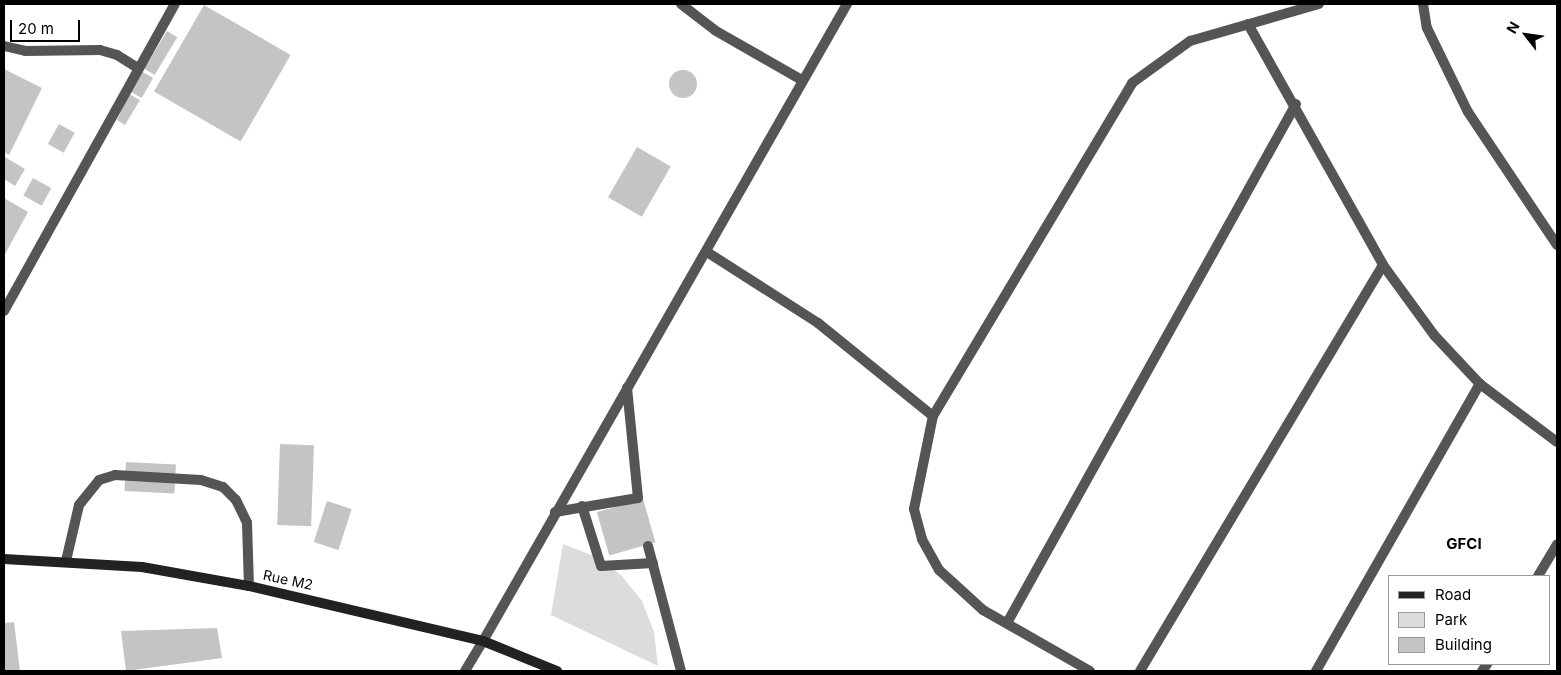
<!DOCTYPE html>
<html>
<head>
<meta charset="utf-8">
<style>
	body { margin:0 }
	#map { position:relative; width:1561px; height:675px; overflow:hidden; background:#fff; font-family:Inter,sans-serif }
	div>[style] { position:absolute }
	.green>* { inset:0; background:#dcdcdc }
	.building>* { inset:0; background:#c4c4c4; transform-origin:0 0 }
	.round { border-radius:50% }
	.service>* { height:10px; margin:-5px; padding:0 5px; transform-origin:5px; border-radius:5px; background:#555 }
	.minor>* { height:10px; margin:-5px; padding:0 5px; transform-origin:5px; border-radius:5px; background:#555 }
	.tertiary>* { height:10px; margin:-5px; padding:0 5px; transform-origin:5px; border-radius:5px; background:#555 }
	.secondary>* { height:10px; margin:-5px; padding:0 5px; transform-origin:5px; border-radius:5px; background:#222 }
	span { translate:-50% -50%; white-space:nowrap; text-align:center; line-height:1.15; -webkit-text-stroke:4px #fff; paint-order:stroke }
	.street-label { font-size:14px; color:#000 }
	.neighbourhood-label { font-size:15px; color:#000; font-weight:700 }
	.frame { position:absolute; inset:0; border:5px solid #000; pointer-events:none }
	.legend { position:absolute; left:1388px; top:575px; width:162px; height:90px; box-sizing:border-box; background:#fff; border:1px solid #999; margin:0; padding:6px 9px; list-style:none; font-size:15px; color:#000 }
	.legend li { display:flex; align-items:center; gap:10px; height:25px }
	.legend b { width:25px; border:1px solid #999 }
	.north { position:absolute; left:1501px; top:10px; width:50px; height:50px; -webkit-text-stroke:4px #fff; paint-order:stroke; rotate:300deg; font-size:14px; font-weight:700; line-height:20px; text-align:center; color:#000 }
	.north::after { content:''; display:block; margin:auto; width:18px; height:22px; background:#000; clip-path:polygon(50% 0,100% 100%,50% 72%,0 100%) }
	.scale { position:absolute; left:10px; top:20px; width:70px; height:22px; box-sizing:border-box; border:2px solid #000; border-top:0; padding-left:6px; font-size:15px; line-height:18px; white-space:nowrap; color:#000; -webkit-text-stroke:4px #fff; paint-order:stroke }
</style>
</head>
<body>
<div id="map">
	<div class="green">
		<i style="clip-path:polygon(563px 544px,594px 556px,621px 575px,642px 601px,654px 632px,658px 666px,551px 615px)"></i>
	</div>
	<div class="building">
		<i style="left:204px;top:5px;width:100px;height:100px;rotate:30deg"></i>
		<i style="left:167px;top:31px;width:12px;height:44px;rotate:31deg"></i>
		<i style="clip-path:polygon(4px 69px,42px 88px,9px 155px,4px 152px)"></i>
		<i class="round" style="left:669px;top:70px;width:28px;height:28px"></i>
		<i style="left:141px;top:71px;width:14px;height:23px;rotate:30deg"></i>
		<i style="clip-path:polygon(129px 94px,140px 100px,125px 125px,117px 120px)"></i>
		<i style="left:59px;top:124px;width:18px;height:23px;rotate:29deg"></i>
		<i style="left:637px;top:147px;width:39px;height:58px;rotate:30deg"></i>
		<i style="clip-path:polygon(5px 157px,25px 169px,15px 186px,4px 179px)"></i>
		<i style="left:33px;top:178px;width:21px;height:20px;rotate:29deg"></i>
		<i style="clip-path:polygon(4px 198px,28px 212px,4px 256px)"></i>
		<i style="left:280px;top:444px;width:34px;height:81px;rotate:2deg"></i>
		<i style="left:126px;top:462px;width:50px;height:29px;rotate:3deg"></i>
		<i style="left:643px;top:499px;width:45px;height:48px;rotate:74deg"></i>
		<i style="left:327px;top:501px;width:26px;height:43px;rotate:18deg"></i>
		<i style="clip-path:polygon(14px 622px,20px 671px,4px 671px,4px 623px)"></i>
		<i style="clip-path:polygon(217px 628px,222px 658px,126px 671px,121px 631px)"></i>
	</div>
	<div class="service">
		<i style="left:681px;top:4px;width:44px;rotate:37.6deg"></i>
		<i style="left:716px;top:31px;width:99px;rotate:29.7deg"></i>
		<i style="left:582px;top:506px;width:63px;rotate:72.4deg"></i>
		<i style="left:601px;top:566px;width:52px;rotate:-3.3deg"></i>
		<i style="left:555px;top:512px;width:84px;rotate:-9.6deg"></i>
		<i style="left:638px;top:498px;width:111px;rotate:-95.7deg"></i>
		<i style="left:648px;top:546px;width:129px;rotate:75.2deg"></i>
		<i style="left:66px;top:561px;width:57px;rotate:-76.9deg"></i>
		<i style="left:79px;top:505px;width:32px;rotate:-51deg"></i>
		<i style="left:99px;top:480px;width:17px;rotate:-17deg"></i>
		<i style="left:115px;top:475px;width:86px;rotate:3.3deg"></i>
		<i style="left:201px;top:480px;width:23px;rotate:18deg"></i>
		<i style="left:223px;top:487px;width:18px;rotate:45deg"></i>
		<i style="left:236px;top:500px;width:25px;rotate:64deg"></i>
		<i style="left:247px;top:523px;width:63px;rotate:88.2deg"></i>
	</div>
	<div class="minor">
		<i style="left:1423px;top:4px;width:24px;rotate:81deg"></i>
		<i style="left:1427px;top:28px;width:93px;rotate:64deg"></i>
		<i style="left:1468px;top:112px;width:160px;rotate:56.2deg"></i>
		<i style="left:1248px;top:24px;width:276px;rotate:60.7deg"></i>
		<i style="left:1383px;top:265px;width:87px;rotate:53.9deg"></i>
		<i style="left:1434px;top:335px;width:67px;rotate:46.8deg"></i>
		<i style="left:1480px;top:384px;width:96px;rotate:37deg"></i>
		<i style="left:4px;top:46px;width:22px;rotate:13deg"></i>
		<i style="left:25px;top:51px;width:75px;rotate:-0.8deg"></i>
		<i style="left:100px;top:50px;width:18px;rotate:16deg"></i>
		<i style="left:117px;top:55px;width:25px;rotate:32deg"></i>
		<i style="left:707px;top:252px;width:132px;rotate:32.6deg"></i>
		<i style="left:818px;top:323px;width:148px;rotate:39deg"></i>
		<i style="left:4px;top:311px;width:351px;rotate:-60.9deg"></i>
		<i style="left:1538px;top:576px;width:37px;rotate:-59deg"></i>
		<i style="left:1007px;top:623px;width:594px;rotate:-60.89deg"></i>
		<i style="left:483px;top:641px;width:734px;rotate:-60.26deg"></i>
		<i style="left:1090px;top:671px;width:123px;rotate:-150.3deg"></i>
		<i style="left:983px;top:610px;width:59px;rotate:-137.7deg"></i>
		<i style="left:939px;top:570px;width:35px;rotate:-119deg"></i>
		<i style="left:922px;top:539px;width:31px;rotate:-105deg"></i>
		<i style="left:914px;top:509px;width:95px;rotate:-78.5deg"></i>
		<i style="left:933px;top:416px;width:388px;rotate:-59.1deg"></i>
		<i style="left:1132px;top:83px;width:72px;rotate:-35.9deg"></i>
		<i style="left:1190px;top:41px;width:134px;rotate:-16deg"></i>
		<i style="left:1140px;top:671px;width:473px;rotate:-59.1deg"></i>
		<i style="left:1316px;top:671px;width:331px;rotate:-60.3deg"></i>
		<i style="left:1482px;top:671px;width:9px;rotate:-54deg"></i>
	</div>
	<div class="tertiary">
		<i style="left:465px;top:671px;width:35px;rotate:-59deg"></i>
	</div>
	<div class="secondary">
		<i style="left:4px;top:559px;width:138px;rotate:3.3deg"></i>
		<i style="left:142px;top:567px;width:109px;rotate:10.1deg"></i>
		<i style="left:249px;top:586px;width:240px;rotate:13.2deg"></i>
		<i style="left:483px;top:641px;width:80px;rotate:22.1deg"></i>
	</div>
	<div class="street-label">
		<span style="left:288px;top:580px;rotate:12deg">Rue M2</span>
	</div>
	<div class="neighbourhood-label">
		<span style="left:1464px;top:544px">GFCI</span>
	</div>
	<div class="frame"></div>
	<ul class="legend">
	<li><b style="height:6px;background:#222"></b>Road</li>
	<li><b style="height:14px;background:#dcdcdc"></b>Park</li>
	<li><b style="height:14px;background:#c4c4c4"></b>Building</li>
	</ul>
	<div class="north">N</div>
	<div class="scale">20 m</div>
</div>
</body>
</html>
